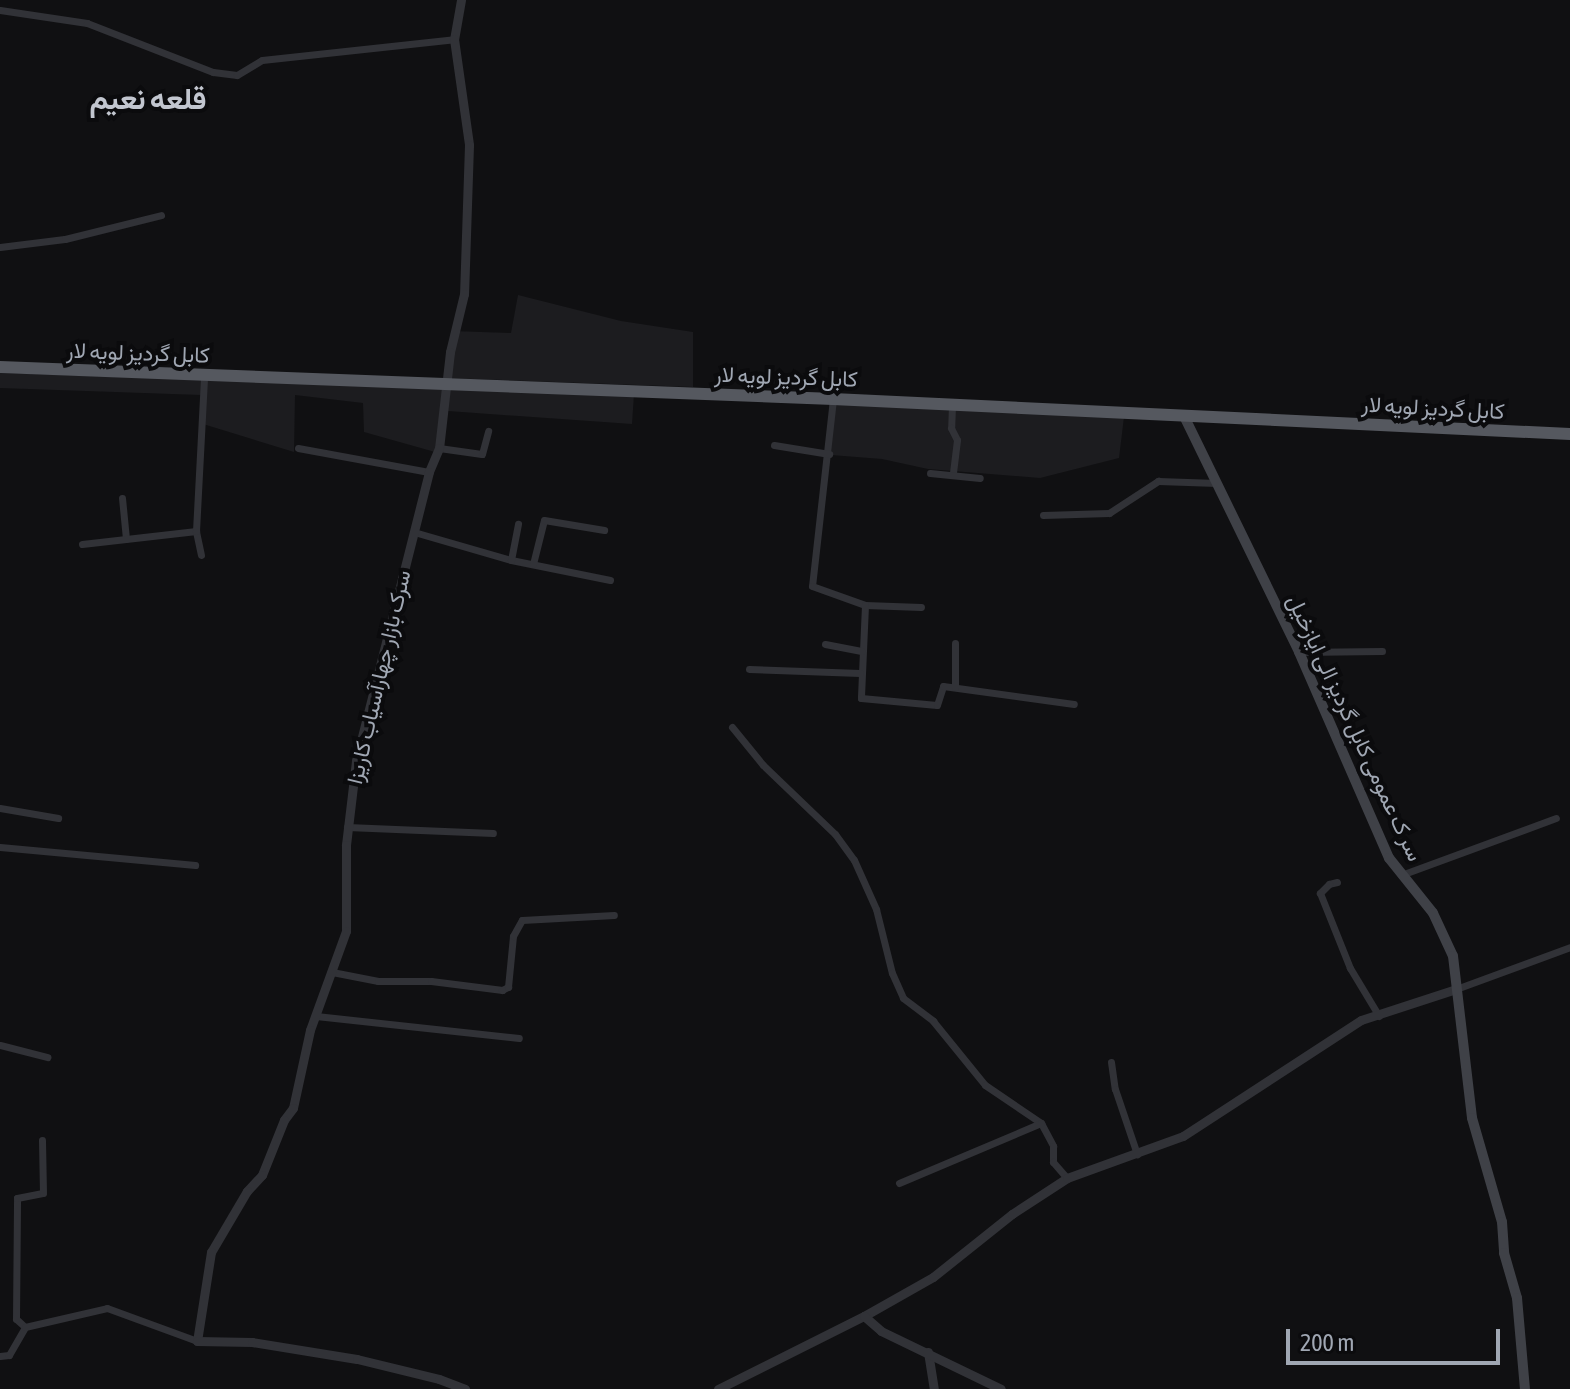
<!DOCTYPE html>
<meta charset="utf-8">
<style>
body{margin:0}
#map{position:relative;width:1570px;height:1389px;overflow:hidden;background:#101012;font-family:"Asap Condensed",Vazirmatn,sans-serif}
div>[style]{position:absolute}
.built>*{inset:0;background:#1c1c1f}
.minor>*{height:7px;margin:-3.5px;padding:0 3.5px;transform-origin:3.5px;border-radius:3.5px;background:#313237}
.tertiary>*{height:9px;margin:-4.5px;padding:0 4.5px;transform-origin:4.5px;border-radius:4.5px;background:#313237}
.secondary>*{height:10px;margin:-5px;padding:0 5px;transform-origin:5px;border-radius:5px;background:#3f4147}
.trunk>*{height:12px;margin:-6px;padding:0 6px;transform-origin:6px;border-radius:6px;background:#55585f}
span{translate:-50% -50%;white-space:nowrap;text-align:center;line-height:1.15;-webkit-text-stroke:8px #0b0b0d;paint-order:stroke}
.street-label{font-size:22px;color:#a0a7b3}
.district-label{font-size:30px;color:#c2c6cf;font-weight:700}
.scale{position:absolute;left:1286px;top:1329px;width:214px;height:36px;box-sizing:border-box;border:4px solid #a0a7b3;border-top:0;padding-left:10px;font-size:24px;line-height:28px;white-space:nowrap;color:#a0a7b3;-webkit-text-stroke:6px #0b0b0d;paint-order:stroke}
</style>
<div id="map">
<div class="built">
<div style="clip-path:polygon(518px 295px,621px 321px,693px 332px,693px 387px,446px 378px,452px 331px,511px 333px)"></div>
<div style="clip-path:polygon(0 373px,634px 394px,632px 424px,448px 411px,435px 452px,364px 432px,363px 403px,295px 395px,294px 452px,203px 424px,201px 395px,0 388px)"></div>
<div style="clip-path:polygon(829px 401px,1124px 417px,1119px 458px,1040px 478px,928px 469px,882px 459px,831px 455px)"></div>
</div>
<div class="minor">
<div style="left:0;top:10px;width:88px;rotate:8.5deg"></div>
<div style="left:87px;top:23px;width:135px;rotate:21.3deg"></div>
<div style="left:213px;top:72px;width:24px;rotate:7deg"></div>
<div style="left:237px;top:75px;width:29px;rotate:-31deg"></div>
<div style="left:262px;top:60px;width:193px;rotate:-6.2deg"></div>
<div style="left:0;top:247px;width:65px;rotate:-7deg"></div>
<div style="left:65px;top:239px;width:99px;rotate:-14deg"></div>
<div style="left:833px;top:399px;width:188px;rotate:96.4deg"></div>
<div style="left:812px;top:586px;width:56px;rotate:19.7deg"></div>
<div style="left:865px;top:605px;width:56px;rotate:2deg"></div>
<div style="left:952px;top:405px;width:23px;rotate:92deg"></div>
<div style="left:951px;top:428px;width:13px;rotate:63deg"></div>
<div style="left:957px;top:440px;width:33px;rotate:97deg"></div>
<div style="left:774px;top:445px;width:56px;rotate:9.3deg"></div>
<div style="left:298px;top:448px;width:133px;rotate:10.4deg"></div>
<div style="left:439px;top:448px;width:43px;rotate:7.9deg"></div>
<div style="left:482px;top:454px;width:24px;rotate:-75deg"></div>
<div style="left:930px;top:473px;width:50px;rotate:5.7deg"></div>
<div style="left:122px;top:498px;width:41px;rotate:84.4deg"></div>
<div style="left:1043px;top:515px;width:66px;rotate:-1.7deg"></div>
<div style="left:1109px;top:513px;width:59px;rotate:-33.1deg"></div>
<div style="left:1158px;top:481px;width:59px;rotate:1.9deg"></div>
<div style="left:414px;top:532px;width:101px;rotate:16.1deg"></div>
<div style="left:511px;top:560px;width:101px;rotate:11.4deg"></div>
<div style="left:82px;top:544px;width:115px;rotate:-6.5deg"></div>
<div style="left:201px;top:555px;width:25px;rotate:-102deg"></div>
<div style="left:196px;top:531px;width:154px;rotate:-87deg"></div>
<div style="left:511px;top:560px;width:37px;rotate:-79deg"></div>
<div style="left:533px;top:564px;width:45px;rotate:-76deg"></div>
<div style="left:544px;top:520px;width:61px;rotate:9.5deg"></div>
<div style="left:865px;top:605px;width:93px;rotate:92.5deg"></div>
<div style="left:861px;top:698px;width:76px;rotate:5.3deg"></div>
<div style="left:937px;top:705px;width:20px;rotate:-72deg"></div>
<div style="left:943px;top:686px;width:132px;rotate:7.8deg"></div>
<div style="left:825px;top:644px;width:37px;rotate:11deg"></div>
<div style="left:1299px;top:652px;width:83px;rotate:-0.7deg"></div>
<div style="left:749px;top:669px;width:111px;rotate:2.1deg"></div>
<div style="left:955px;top:687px;width:44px;rotate:-90deg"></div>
<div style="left:732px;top:727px;width:49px;rotate:50.8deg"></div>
<div style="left:763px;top:765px;width:100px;rotate:43.8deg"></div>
<div style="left:835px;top:834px;width:32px;rotate:54deg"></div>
<div style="left:854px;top:860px;width:54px;rotate:65.8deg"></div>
<div style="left:876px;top:909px;width:66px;rotate:76deg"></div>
<div style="left:892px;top:973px;width:27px;rotate:66deg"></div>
<div style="left:903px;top:998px;width:38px;rotate:37deg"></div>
<div style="left:933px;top:1021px;width:82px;rotate:50.9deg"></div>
<div style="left:985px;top:1085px;width:68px;rotate:34.2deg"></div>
<div style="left:1041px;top:1123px;width:26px;rotate:62deg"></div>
<div style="left:1053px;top:1146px;width:16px;rotate:90deg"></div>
<div style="left:1053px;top:1162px;width:21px;rotate:49deg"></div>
<div style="left:0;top:808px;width:59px;rotate:9.8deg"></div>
<div style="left:347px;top:827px;width:146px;rotate:2.4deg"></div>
<div style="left:0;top:847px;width:196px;rotate:5.3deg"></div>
<div style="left:1401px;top:875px;width:165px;rotate:-20.2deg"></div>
<div style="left:1337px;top:882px;width:8px;rotate:166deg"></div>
<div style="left:1329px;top:884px;width:13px;rotate:135deg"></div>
<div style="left:1320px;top:893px;width:81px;rotate:68.2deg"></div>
<div style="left:1350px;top:968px;width:56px;rotate:58.9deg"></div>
<div style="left:332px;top:972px;width:47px;rotate:11.1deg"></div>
<div style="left:378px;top:981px;width:53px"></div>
<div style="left:431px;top:981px;width:72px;rotate:7.2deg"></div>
<div style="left:502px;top:990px;width:7px;rotate:-27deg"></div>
<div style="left:508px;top:987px;width:51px;rotate:-84.4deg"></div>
<div style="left:513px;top:936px;width:18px;rotate:-61deg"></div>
<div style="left:522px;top:920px;width:92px;rotate:-3.1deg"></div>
<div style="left:1456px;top:989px;width:121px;rotate:-20.2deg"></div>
<div style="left:316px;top:1016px;width:204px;rotate:6.2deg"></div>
<div style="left:0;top:1045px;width:49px;rotate:14.3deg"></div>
<div style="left:1111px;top:1062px;width:27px;rotate:82deg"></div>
<div style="left:1115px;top:1089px;width:69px;rotate:71.3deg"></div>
<div style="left:899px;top:1183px;width:154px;rotate:-22.9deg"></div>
<div style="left:25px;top:1327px;width:12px;rotate:-138deg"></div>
<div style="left:16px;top:1319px;width:121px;rotate:-89.5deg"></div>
<div style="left:17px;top:1198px;width:26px;rotate:-11deg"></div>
<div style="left:43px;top:1193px;width:53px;rotate:-91.1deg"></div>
<div style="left:0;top:1356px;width:9px;rotate:-6deg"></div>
<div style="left:9px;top:1355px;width:32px;rotate:-60deg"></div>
<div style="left:25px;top:1327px;width:84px;rotate:-13deg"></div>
<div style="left:107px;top:1308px;width:96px;rotate:20.1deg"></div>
</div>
<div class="tertiary">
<div style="left:461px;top:0;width:40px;rotate:100deg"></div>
<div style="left:454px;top:39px;width:107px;rotate:81.9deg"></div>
<div style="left:469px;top:145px;width:149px;rotate:91.9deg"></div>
<div style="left:464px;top:294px;width:60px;rotate:103.6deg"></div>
<div style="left:450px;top:352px;width:97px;rotate:96.5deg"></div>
<div style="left:439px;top:448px;width:26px;rotate:113deg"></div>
<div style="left:429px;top:472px;width:298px;rotate:104.2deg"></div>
<div style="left:356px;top:761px;width:85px;rotate:96.8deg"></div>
<div style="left:346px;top:845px;width:86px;rotate:90deg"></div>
<div style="left:346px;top:931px;width:105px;rotate:110deg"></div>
<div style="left:310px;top:1030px;width:80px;rotate:102.3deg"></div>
<div style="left:293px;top:1108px;width:15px;rotate:127deg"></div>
<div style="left:284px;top:1120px;width:59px;rotate:111.8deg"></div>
<div style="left:262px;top:1175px;width:22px;rotate:133deg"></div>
<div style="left:247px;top:1191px;width:71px;rotate:120.5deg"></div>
<div style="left:211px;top:1252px;width:90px;rotate:98.9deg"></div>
<div style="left:197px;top:1341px;width:55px;rotate:1deg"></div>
<div style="left:252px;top:1342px;width:106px;rotate:9.2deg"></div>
<div style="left:357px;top:1359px;width:84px;rotate:13.7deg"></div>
<div style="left:439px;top:1379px;width:28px;rotate:21deg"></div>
<div style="left:864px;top:1316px;width:79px;rotate:-29.5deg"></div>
<div style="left:933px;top:1277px;width:101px;rotate:-38.6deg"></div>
<div style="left:1012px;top:1214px;width:66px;rotate:-33.2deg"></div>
<div style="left:1067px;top:1178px;width:123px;rotate:-19.9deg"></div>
<div style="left:1183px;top:1136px;width:212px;rotate:-33.1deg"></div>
<div style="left:1361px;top:1020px;width:100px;rotate:-18.1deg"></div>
<div style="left:928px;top:1352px;width:37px;rotate:81deg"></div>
<div style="left:718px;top:1389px;width:163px;rotate:-26.6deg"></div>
<div style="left:864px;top:1316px;width:23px;rotate:41deg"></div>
<div style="left:881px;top:1331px;width:133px;rotate:25.8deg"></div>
</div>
<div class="secondary">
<div style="left:1184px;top:416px;width:263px;rotate:64deg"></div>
<div style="left:1299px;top:652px;width:225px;rotate:66.4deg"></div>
<div style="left:1389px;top:858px;width:70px;rotate:51.3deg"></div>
<div style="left:1433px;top:913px;width:47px;rotate:65.1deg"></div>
<div style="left:1453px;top:956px;width:163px;rotate:83.3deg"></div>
<div style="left:1472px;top:1118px;width:108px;rotate:73.9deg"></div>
<div style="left:1502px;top:1222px;width:31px;rotate:86deg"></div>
<div style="left:1504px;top:1253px;width:47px;rotate:73.9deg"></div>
<div style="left:1517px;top:1298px;width:91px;rotate:85deg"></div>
</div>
<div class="trunk">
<div style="left:0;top:367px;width:834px;rotate:2.2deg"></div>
<div style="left:833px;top:399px;width:738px;rotate:2.72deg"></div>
</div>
<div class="street-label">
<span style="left:138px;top:353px;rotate:2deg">کابل گردیز لویه لار</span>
<span style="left:786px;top:377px;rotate:2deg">کابل گردیز لویه لار</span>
<span style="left:1433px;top:408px;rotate:3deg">کابل گردیز لویه لار</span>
<span style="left:379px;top:677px;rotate:-77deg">سرک بازار چهارآسیاب کاریزا</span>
<span style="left:1355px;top:728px;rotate:65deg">سر ک عمومی کابل گردیز الی ایازخیل</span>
</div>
<div class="district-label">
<span style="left:148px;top:98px">قلعه نعيم</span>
</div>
<div class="scale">200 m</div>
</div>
